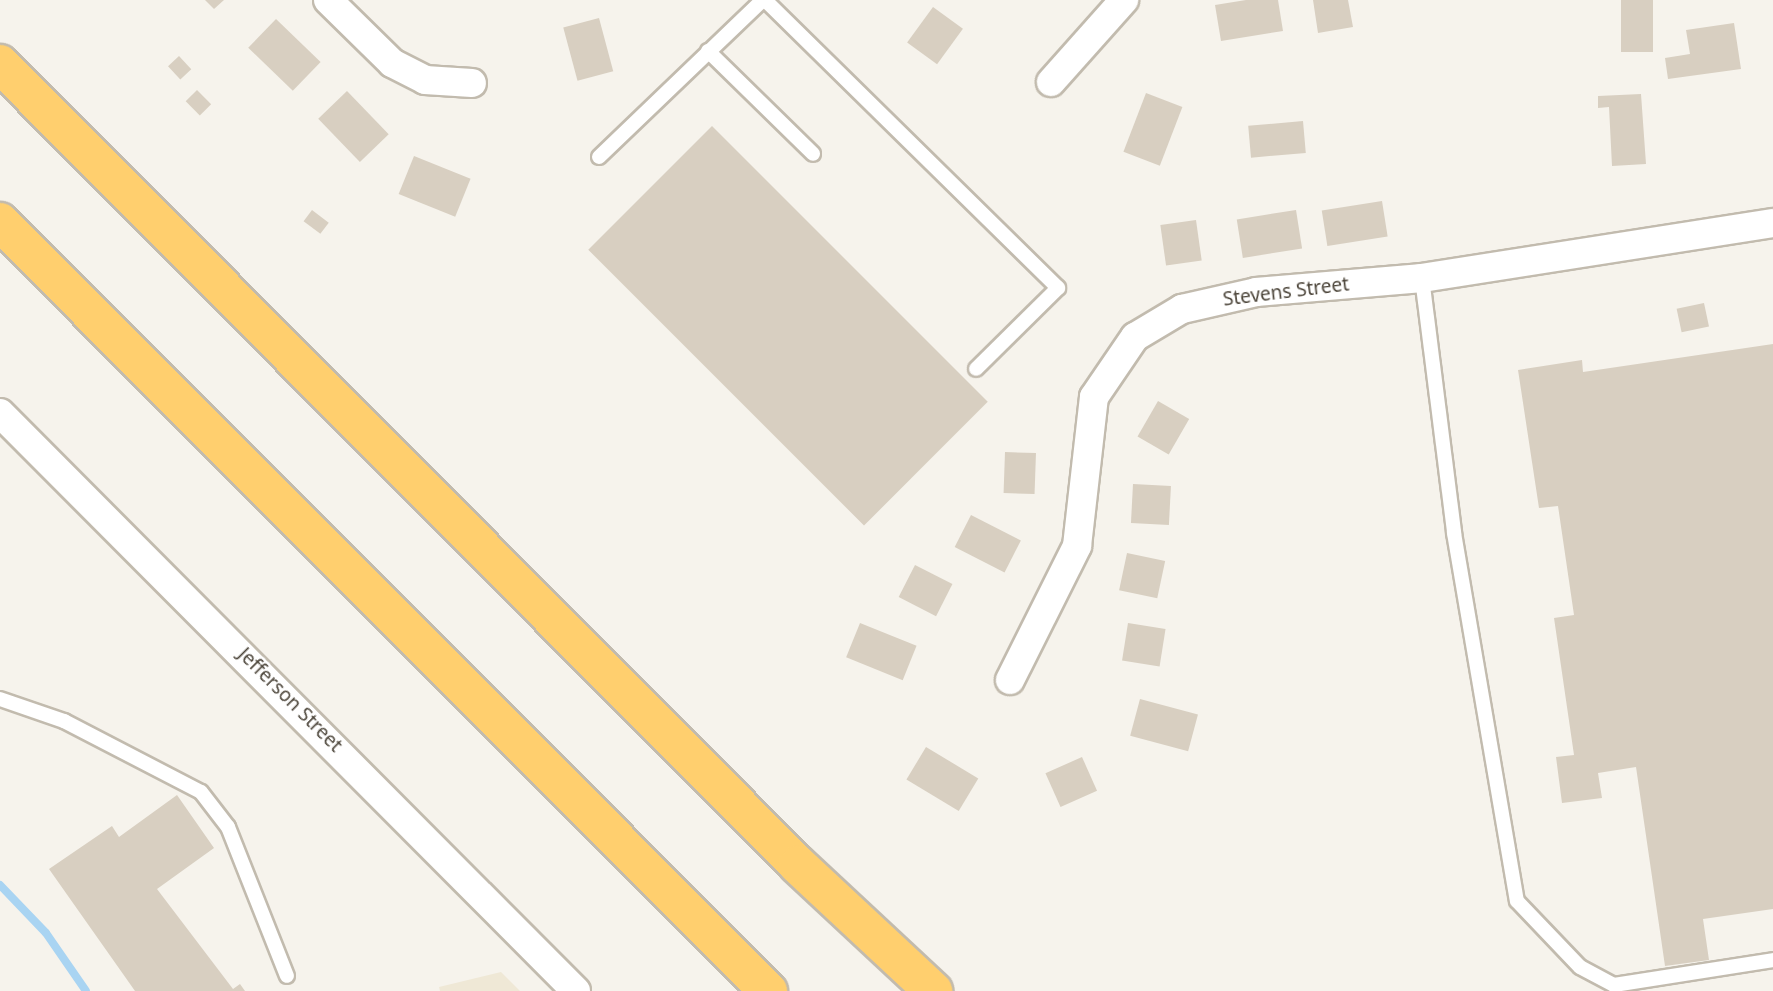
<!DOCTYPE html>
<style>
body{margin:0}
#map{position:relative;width:1773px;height:991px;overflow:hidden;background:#f6f3ec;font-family:"Noto Sans",sans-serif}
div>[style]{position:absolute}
.education>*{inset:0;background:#efe8d6}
.stream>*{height:8px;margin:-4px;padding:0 4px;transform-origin:4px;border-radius:4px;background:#a9d4f2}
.building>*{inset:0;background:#d8cfc1;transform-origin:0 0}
.roads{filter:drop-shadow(2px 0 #c2bbae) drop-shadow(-2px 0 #c2bbae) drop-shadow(0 2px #c2bbae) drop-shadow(0 -2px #c2bbae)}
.service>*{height:14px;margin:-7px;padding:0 7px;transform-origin:7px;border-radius:7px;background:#fff}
.minor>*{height:28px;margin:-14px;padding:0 14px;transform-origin:14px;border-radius:14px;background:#fff}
.motorway>*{height:38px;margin:-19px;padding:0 19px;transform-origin:19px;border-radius:19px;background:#ffcf6e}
span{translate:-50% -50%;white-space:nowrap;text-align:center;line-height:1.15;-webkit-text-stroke:5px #fff;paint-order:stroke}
.street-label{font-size:19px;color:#4b4439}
</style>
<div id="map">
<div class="education">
<div style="clip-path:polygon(501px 972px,520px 991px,440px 991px,439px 987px)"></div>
</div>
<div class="stream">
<div style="left:0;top:885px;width:66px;rotate:46.2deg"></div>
<div style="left:46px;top:933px;width:70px;rotate:55.4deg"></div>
</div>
<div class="building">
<div style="clip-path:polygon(205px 0,224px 0,214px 9px)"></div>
<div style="clip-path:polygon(1246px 0,1278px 0,1283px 31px,1221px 41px,1215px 5px)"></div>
<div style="clip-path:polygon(1313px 0,1348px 0,1353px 27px,1318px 33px)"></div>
<div style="left:1621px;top:0;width:32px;height:52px"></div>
<div style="left:933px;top:7px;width:37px;height:44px;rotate:36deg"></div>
<div style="left:599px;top:18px;width:55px;height:37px;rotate:75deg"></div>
<div style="left:276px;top:19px;width:62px;height:40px;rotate:44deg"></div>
<div style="clip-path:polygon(1734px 23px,1741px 69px,1668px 79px,1665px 58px,1690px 54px,1686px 30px)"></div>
<div style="left:179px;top:56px;width:18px;height:15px;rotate:47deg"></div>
<div style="left:197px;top:90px;width:20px;height:16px;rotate:45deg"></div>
<div style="left:347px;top:91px;width:60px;height:40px;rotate:46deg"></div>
<div style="left:1146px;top:93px;width:39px;height:63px;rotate:21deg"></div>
<div style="clip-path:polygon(1641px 94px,1646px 164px,1612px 166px,1609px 107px,1598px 108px,1598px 96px)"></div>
<div style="left:1303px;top:121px;width:32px;height:55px;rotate:85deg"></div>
<div style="left:712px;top:126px;width:390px;height:175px;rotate:45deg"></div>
<div style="left:414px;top:156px;width:61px;height:41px;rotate:22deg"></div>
<div style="left:1382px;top:201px;width:36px;height:61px;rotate:81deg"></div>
<div style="left:312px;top:210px;width:21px;height:14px;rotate:37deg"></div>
<div style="left:1296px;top:210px;width:39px;height:60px;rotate:81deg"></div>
<div style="left:1196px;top:220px;width:41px;height:36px;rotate:82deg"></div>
<div style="left:1704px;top:303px;width:24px;height:28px;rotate:78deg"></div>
<div style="clip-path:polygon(1773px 344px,1773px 909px,1703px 919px,1709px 960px,1665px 966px,1636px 767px,1598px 773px,1602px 798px,1562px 803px,1556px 757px,1574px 755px,1554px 618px,1574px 615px,1558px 506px,1539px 508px,1518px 370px,1582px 360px,1583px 372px)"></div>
<div style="left:1158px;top:401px;width:36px;height:41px;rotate:30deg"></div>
<div style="left:1005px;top:452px;width:31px;height:41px;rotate:2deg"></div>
<div style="left:1133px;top:484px;width:38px;height:39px;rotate:3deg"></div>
<div style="left:971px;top:515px;width:56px;height:36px;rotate:27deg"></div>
<div style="left:1127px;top:553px;width:39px;height:38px;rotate:12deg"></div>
<div style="left:915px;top:565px;width:42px;height:36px;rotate:27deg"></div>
<div style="left:860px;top:623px;width:61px;height:37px;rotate:22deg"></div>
<div style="left:1128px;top:623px;width:38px;height:38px;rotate:9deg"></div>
<div style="left:1140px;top:699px;width:60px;height:38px;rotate:15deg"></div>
<div style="left:926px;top:747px;width:61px;height:38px;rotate:31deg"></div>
<div style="left:1082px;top:757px;width:37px;height:40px;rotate:66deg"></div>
<div style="clip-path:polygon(177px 795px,214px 848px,157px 889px,233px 989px,240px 984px,245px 991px,135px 991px,49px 869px,112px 826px,119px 837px)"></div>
</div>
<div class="roads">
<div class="service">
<div style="left:765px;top:0;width:411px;rotate:44.5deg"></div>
<div style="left:1058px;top:288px;width:115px;rotate:135.4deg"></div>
<div style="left:708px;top:51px;width:147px;rotate:44.4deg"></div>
<div style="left:599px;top:157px;width:227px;rotate:-43.8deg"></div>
<div style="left:1422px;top:278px;width:257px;rotate:82.8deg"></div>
<div style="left:1454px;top:533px;width:373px;rotate:80.3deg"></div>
<div style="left:1517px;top:901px;width:91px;rotate:46.3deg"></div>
<div style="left:1580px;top:967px;width:38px;rotate:28deg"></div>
<div style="left:1614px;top:985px;width:161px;rotate:-8.9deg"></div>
<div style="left:0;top:699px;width:68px;rotate:19deg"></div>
<div style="left:64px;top:721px;width:154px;rotate:27.4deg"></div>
<div style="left:201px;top:792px;width:44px;rotate:52.4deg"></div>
<div style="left:228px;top:827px;width:160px;rotate:68.4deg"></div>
</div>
<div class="minor">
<div style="left:328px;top:0;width:90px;rotate:44.5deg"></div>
<div style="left:392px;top:63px;width:37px;rotate:27deg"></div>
<div style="left:425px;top:80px;width:47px;rotate:3.7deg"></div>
<div style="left:1051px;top:82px;width:110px;rotate:-48.3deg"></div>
<div style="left:0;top:413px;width:816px;rotate:45.1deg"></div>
<div style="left:1010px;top:680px;width:150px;rotate:-63.4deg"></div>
<div style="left:1077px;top:546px;width:150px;rotate:-83.5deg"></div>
<div style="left:1094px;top:397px;width:73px;rotate:-55.7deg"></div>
<div style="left:1135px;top:337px;width:55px;rotate:-30.8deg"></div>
<div style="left:1182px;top:309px;width:76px;rotate:-12.9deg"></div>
<div style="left:1256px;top:292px;width:167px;rotate:-4.8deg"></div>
<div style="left:1422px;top:278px;width:355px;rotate:-8.9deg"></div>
</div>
<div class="motorway">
<div style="left:0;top:64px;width:1131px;rotate:45.11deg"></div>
<div style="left:798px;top:865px;width:185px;rotate:43deg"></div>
<div style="left:0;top:222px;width:1087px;rotate:45.04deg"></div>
</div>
</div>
<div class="street-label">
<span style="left:1286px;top:292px;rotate:-7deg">Stevens Street</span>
<span style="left:290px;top:700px;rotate:45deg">Jefferson Street</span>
</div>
</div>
